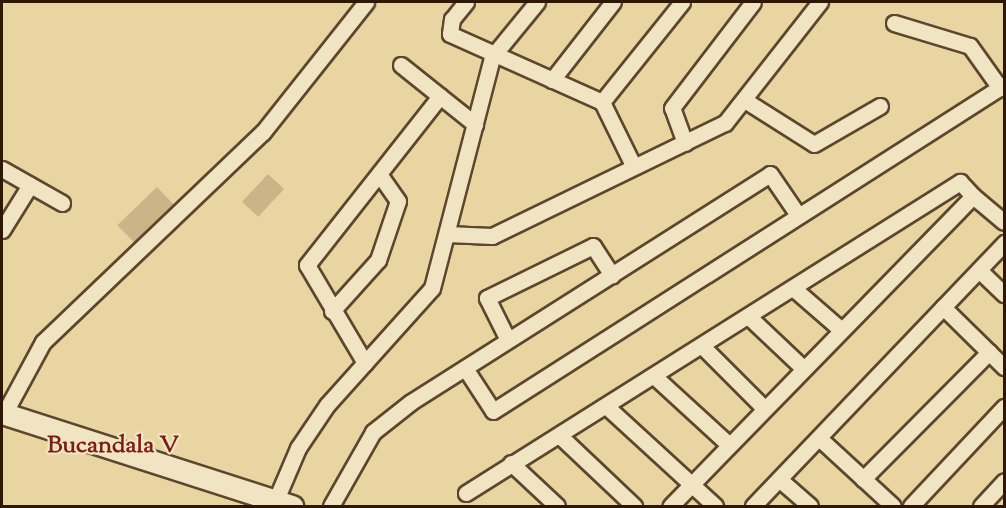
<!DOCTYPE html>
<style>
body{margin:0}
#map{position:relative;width:1006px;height:508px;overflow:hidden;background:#e9d5a2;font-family:"Sorts Mill Goudy",serif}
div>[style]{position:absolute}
.green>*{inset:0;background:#c9b587;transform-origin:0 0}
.roads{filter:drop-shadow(2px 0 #5d462d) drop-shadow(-2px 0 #5d462d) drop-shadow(0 2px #5d462d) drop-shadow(0 -2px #5d462d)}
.street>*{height:15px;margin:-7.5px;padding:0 7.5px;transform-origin:7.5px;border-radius:7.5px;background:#f1e4c3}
.secondary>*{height:21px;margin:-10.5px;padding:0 10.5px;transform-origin:10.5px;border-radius:10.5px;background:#f1e4c3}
span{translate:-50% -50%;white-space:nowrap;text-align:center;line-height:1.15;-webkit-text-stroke:4.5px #f1e4c3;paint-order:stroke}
.quarter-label{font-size:24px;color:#7a1f14;font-weight:700}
.frame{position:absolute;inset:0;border:3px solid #2e1706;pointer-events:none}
</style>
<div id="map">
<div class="green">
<div style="left:268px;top:174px;width:22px;height:38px;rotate:43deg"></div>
<div style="left:157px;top:187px;width:28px;height:55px;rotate:46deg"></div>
</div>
<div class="roads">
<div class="street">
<div style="left:466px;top:2px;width:22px;rotate:129deg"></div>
<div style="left:452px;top:19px;width:15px;rotate:98deg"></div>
<div style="left:450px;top:34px;width:167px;rotate:24.1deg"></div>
<div style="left:602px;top:102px;width:128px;rotate:-51.3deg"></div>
<div style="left:894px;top:23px;width:79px;rotate:16.8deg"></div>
<div style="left:970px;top:46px;width:52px;rotate:54.5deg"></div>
<div style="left:401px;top:65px;width:95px;rotate:38.6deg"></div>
<div style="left:552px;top:80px;width:99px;rotate:-52deg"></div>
<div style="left:746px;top:101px;width:80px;rotate:32.3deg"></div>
<div style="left:814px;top:144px;width:76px;rotate:-29.9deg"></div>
<div style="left:602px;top:102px;width:72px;rotate:63.8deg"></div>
<div style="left:685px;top:143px;width:37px;rotate:-110deg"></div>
<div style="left:672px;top:108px;width:133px;rotate:-52.6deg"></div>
<div style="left:2px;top:169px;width:69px;rotate:29.5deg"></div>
<div style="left:973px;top:196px;width:40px;rotate:40deg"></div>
<div style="left:2px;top:230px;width:53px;rotate:-58.1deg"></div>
<div style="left:447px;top:234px;width:45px;rotate:2.5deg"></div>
<div style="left:492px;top:236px;width:259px;rotate:-25.9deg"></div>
<div style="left:725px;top:123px;width:154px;rotate:-51.9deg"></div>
<div style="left:979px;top:270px;width:35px;rotate:44deg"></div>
<div style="left:793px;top:288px;width:61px;rotate:41deg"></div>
<div style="left:943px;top:307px;width:86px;rotate:44.5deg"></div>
<div style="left:332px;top:311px;width:69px;rotate:-48deg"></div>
<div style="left:378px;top:260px;width:62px;rotate:-71.3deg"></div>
<div style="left:398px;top:201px;width:33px;rotate:-125deg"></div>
<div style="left:748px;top:316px;width:76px;rotate:43.4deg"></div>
<div style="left:508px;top:340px;width:47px;rotate:-116.6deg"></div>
<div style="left:487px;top:298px;width:118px;rotate:-26.1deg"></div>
<div style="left:593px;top:246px;width:35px;rotate:57deg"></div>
<div style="left:703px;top:347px;width:85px;rotate:45deg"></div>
<div style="left:365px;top:363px;width:114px;rotate:-120.6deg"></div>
<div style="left:307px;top:265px;width:215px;rotate:-51.8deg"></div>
<div style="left:465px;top:368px;width:51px;rotate:56.9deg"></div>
<div style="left:493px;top:411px;width:606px;rotate:-32.54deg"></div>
<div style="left:655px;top:377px;width:99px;rotate:42.5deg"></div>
<div style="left:606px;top:406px;width:148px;rotate:42.5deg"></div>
<div style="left:4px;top:414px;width:82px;rotate:-61.6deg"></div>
<div style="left:43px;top:342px;width:304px;rotate:-43.7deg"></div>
<div style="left:263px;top:132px;width:166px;rotate:-51.6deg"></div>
<div style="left:560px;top:436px;width:102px;rotate:43.4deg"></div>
<div style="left:819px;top:438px;width:100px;rotate:42.6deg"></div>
<div style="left:511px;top:463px;width:63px;rotate:43.1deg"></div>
<div style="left:779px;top:479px;width:41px;rotate:41.1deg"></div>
<div style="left:863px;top:479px;width:179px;rotate:-45.2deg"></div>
<div style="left:466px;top:493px;width:584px;rotate:-32.19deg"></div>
<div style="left:960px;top:182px;width:19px;rotate:47deg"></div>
<div style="left:973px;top:196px;width:433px;rotate:134.3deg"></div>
<div style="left:275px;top:502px;width:59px;rotate:-66.9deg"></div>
<div style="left:298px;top:448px;width:52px;rotate:-56deg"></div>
<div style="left:327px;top:405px;width:157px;rotate:-48.1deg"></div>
<div style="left:432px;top:288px;width:239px;rotate:-75.4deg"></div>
<div style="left:492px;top:57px;width:71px;rotate:-50.7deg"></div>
<div style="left:331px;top:506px;width:85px;rotate:-60.4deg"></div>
<div style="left:373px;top:432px;width:48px;rotate:-38.3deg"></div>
<div style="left:411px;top:402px;width:425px;rotate:-32.4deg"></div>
<div style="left:770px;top:174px;width:50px;rotate:55.7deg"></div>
<div style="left:753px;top:506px;width:364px;rotate:-46.3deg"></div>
<div style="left:911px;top:506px;width:136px;rotate:-46.8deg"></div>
<div style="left:981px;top:506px;width:34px;rotate:-47deg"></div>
</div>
<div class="secondary">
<div style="left:2px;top:413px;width:305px;rotate:17.8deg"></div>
</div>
</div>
<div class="quarter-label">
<span style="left:113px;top:447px">Bucandala V</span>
</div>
<div class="frame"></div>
</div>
